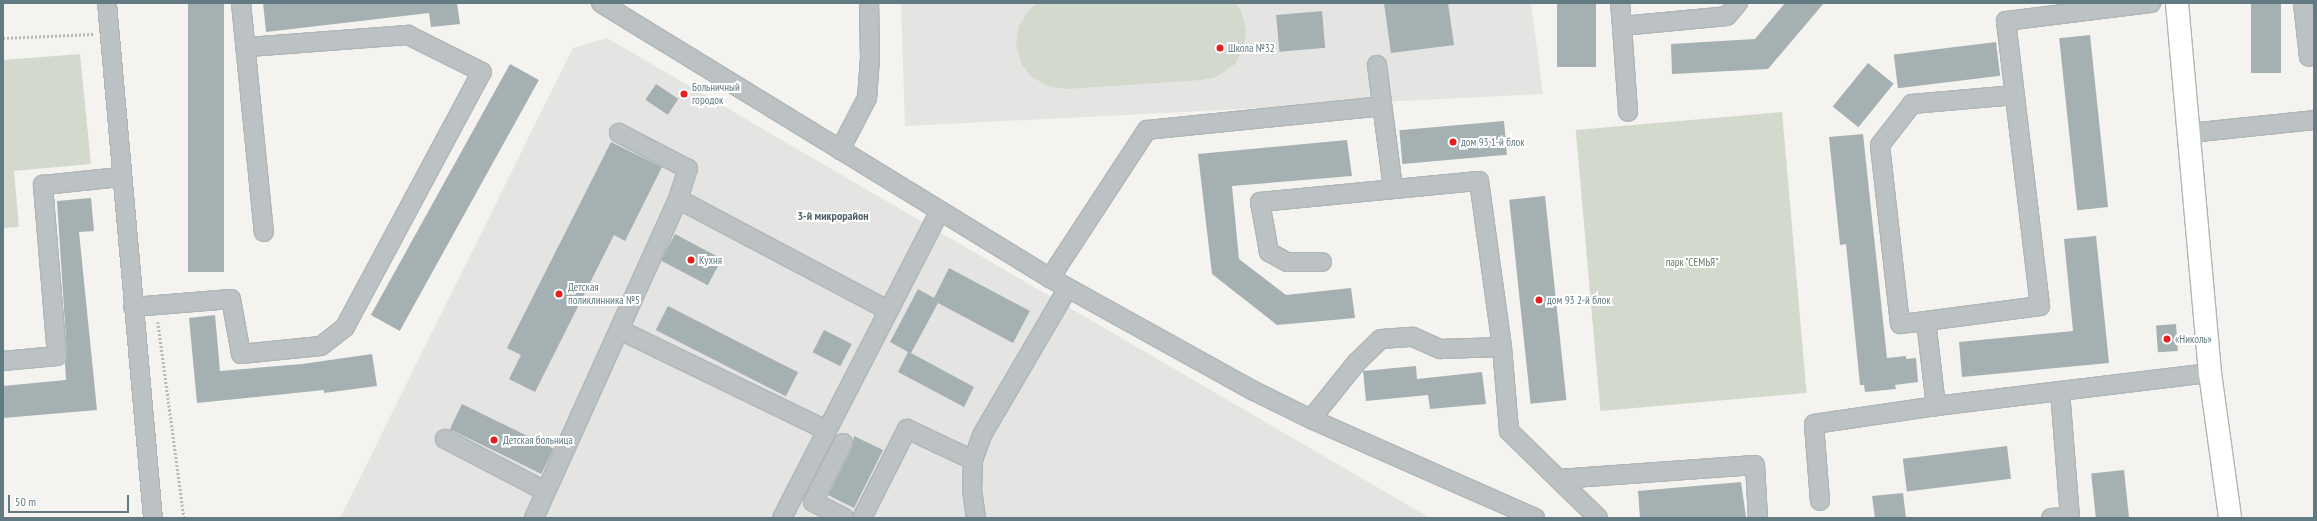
<!DOCTYPE html>
<meta charset="utf-8">
<style>
body{margin:0}
#map{position:relative;width:2317px;height:521px;overflow:hidden;background:#f4f3ef;font-family:"PT Sans Narrow",sans-serif}
div>[style]{position:absolute}
.built>*{inset:0;background:#e4e4e3}
.green>*{inset:0;background:#d4d9ce;transform-origin:0 0}
.building>*{inset:0;background:#a5b0b2;transform-origin:0 0}
.path>*{height:2.5px;margin-top:-1.25px;transform-origin:0;background:repeating-linear-gradient(90deg,#b6babb 0 2px,transparent 0 4px)}
.roads{filter:drop-shadow(1px 0 #afb6b8) drop-shadow(-1px 0 #afb6b8) drop-shadow(0 1px #afb6b8) drop-shadow(0 -1px #afb6b8)}
.minor>*{height:18px;margin:-9px;padding:0 9px;transform-origin:9px;border-radius:9px;background:#bcc2c4}
.major>*{height:22px;margin:-11px;padding:0 11px;transform-origin:11px;border-radius:11px;background:#fff}
.dots>*{width:11px;height:11px;translate:-50% -50%;box-sizing:border-box;border:2px solid #fff;border-radius:50%}
span{translate:-50% -50%;white-space:nowrap;text-align:center;line-height:1.15;-webkit-text-stroke:4px #fff;paint-order:stroke}
.poi-label{font-size:11px;color:#627a81}
.left{translate:0 -50%;text-align:left}
.park-label{font-size:11px;color:#6b7861}
.neighbourhood-label{font-size:12px;color:#506166;font-weight:700}
.frame{position:absolute;inset:0;border:4px solid #627a81;pointer-events:none}
.scale{position:absolute;left:8px;top:495px;width:121px;height:18px;box-sizing:border-box;border:2px solid #627a81;border-top:0;padding-left:5px;font-size:12px;line-height:14px;white-space:nowrap;color:#627a81;-webkit-text-stroke:3px #fff;paint-order:stroke}
</style>
<div id="map">
<div class="built">
<div style="clip-path:polygon(901px 3px,1531px 3px,1543px 94px,905px 126px)"></div>
<div style="clip-path:polygon(607px 38px,1430px 518px,340px 518px,573px 48px)"></div>
</div>
<div class="green">
<div style="clip-path:polygon(1037px 3px,1235px 3px,1241px 11px,1246px 30px,1244px 48px,1235px 64px,1216px 77px,1202px 80px,1067px 89px,1048px 86px,1032px 77px,1022px 65px,1016px 45px,1019px 26px,1028px 11px)"></div>
<div style="clip-path:polygon(80px 54px,91px 164px,14px 171px,19px 227px,3px 228px,3px 60px)"></div>
<div style="left:1782px;top:112px;width:282px;height:207px;rotate:85deg"></div>
</div>
<div class="building">
<div style="left:188px;top:3px;width:36px;height:269px"></div>
<div style="clip-path:polygon(263px 3px,457px 3px,460px 24px,431px 27px,429px 13px,266px 32px)"></div>
<div style="clip-path:polygon(1384px 3px,1448px 3px,1454px 45px,1391px 53px)"></div>
<div style="left:1557px;top:3px;width:39px;height:64px"></div>
<div style="clip-path:polygon(1785px 3px,1824px 3px,1768px 69px,1672px 74px,1671px 44px,1755px 39px)"></div>
<div style="left:2251px;top:3px;width:30px;height:70px"></div>
<div style="left:1322px;top:11px;width:37px;height:46px;rotate:85deg"></div>
<div style="left:2090px;top:35px;width:173px;height:31px;rotate:84deg"></div>
<div style="left:1996px;top:42px;width:34px;height:103px;rotate:83deg"></div>
<div style="left:1868px;top:63px;width:33px;height:56px;rotate:39deg"></div>
<div style="left:510px;top:64px;width:33px;height:287px;rotate:29deg"></div>
<div style="left:656px;top:84px;width:27px;height:19px;rotate:34deg"></div>
<div style="left:1504px;top:121px;width:34px;height:105px;rotate:85deg"></div>
<div style="clip-path:polygon(1863px 134px,1887px 358px,1906px 356px,1906px 359px,1916px 358px,1918px 382px,1895px 385px,1896px 389px,1865px 392px,1864px 385px,1860px 385px,1846px 244px,1840px 245px,1829px 137px)"></div>
<div style="clip-path:polygon(1347px 140px,1352px 176px,1232px 186px,1239px 259px,1286px 295px,1351px 288px,1355px 318px,1277px 325px,1212px 274px,1198px 154px)"></div>
<div style="clip-path:polygon(611px 142px,662px 167px,625px 241px,614px 235px,535px 392px,509px 379px,521px 355px,507px 348px)"></div>
<div style="left:1545px;top:196px;width:205px;height:36px;rotate:84deg"></div>
<div style="clip-path:polygon(91px 198px,94px 231px,79px 232px,97px 410px,3px 418px,3px 386px,66px 380px,65px 363px,67px 355px,57px 201px)"></div>
<div style="left:675px;top:234px;width:53px;height:30px;rotate:28deg"></div>
<div style="clip-path:polygon(2096px 236px,2109px 363px,1962px 377px,1959px 342px,2073px 331px,2064px 239px)"></div>
<div style="clip-path:polygon(949px 268px,1030px 311px,1013px 343px,938px 303px,911px 353px,974px 387px,964px 407px,898px 372px,908px 352px,890px 342px,918px 289px,934px 298px)"></div>
<div style="left:668px;top:306px;width:146px;height:27px;rotate:27deg"></div>
<div style="clip-path:polygon(215px 315px,220px 371px,302px 364px,372px 354px,377px 386px,324px 393px,324px 390px,197px 403px,189px 318px)"></div>
<div style="left:2176px;top:324px;width:27px;height:20px;rotate:86deg"></div>
<div style="left:824px;top:330px;width:31px;height:25px;rotate:27deg"></div>
<div style="clip-path:polygon(1416px 366px,1417px 379px,1482px 372px,1486px 404px,1430px 409px,1428px 395px,1366px 401px,1363px 371px)"></div>
<div style="left:462px;top:404px;width:102px;height:28px;rotate:26deg"></div>
<div style="clip-path:polygon(854px 436px,883px 450px,854px 508px,828px 495px,852px 448px)"></div>
<div style="left:2007px;top:446px;width:33px;height:105px;rotate:83deg"></div>
<div style="left:2124px;top:470px;width:48px;height:33px;rotate:84deg"></div>
<div style="clip-path:polygon(1741px 482px,1746px 517px,1640px 518px,1638px 491px)"></div>
<div style="clip-path:polygon(1903px 493px,1906px 518px,1875px 518px,1872px 496px)"></div>
</div>
<div class="path">
<div style="left:3px;top:38px;width:91px;rotate:-2.5deg"></div>
<div style="left:158px;top:322px;width:198px;rotate:82.4deg"></div>
</div>
<div class="roads">
<div class="minor">
<div style="left:107px;top:3px;width:517px;rotate:84.9deg"></div>
<div style="left:241px;top:3px;width:230px;rotate:84.3deg"></div>
<div style="left:601px;top:3px;width:527px;rotate:31.49deg"></div>
<div style="left:1050px;top:278px;width:233px;rotate:29deg"></div>
<div style="left:1254px;top:391px;width:64px;rotate:26.2deg"></div>
<div style="left:1311px;top:419px;width:245px;rotate:23.8deg"></div>
<div style="left:1620px;top:3px;width:23px;rotate:85deg"></div>
<div style="left:1622px;top:26px;width:105px;rotate:-5.4deg"></div>
<div style="left:1727px;top:16px;width:17px;rotate:-50deg"></div>
<div style="left:2151px;top:3px;width:146px;rotate:172.9deg"></div>
<div style="left:2006px;top:21px;width:287px;rotate:83.2deg"></div>
<div style="left:2040px;top:306px;width:115px;rotate:172.5deg"></div>
<div style="left:1926px;top:321px;width:86px;rotate:83.3deg"></div>
<div style="left:1936px;top:406px;width:276px;rotate:-6.9deg"></div>
<div style="left:2303px;top:3px;width:54px;rotate:83.7deg"></div>
<div style="left:1622px;top:26px;width:86px;rotate:86deg"></div>
<div style="left:1377px;top:65px;width:125px;rotate:82.6deg"></div>
<div style="left:2189px;top:133px;width:126px;rotate:-5.9deg"></div>
<div style="left:840px;top:150px;width:59px;rotate:-62.6deg"></div>
<div style="left:867px;top:98px;width:40px;rotate:-85.7deg"></div>
<div style="left:870px;top:58px;width:55px;rotate:-91deg"></div>
<div style="left:678px;top:199px;width:238px;rotate:27.9deg"></div>
<div style="left:1322px;top:262px;width:35px;rotate:180deg"></div>
<div style="left:1287px;top:262px;width:21px;rotate:-151deg"></div>
<div style="left:1269px;top:252px;width:51px;rotate:-100.2deg"></div>
<div style="left:1260px;top:202px;width:220px;rotate:-5.5deg"></div>
<div style="left:1479px;top:181px;width:168px;rotate:82.1deg"></div>
<div style="left:1502px;top:347px;width:84px;rotate:85.2deg"></div>
<div style="left:1509px;top:431px;width:124px;rotate:44.3deg"></div>
<div style="left:1050px;top:278px;width:177px;rotate:-56.8deg"></div>
<div style="left:1147px;top:130px;width:236px;rotate:-5.8deg"></div>
<div style="left:133px;top:307px;width:98px;rotate:-4.7deg"></div>
<div style="left:231px;top:299px;width:56px;rotate:79.7deg"></div>
<div style="left:241px;top:354px;width:80px;rotate:-5.7deg"></div>
<div style="left:321px;top:346px;width:31px;rotate:-38deg"></div>
<div style="left:345px;top:327px;width:289px;rotate:-61.8deg"></div>
<div style="left:482px;top:72px;width:83px;rotate:-153.4deg"></div>
<div style="left:408px;top:35px;width:161px;rotate:175.7deg"></div>
<div style="left:1926px;top:321px;width:26px;rotate:173deg"></div>
<div style="left:1900px;top:324px;width:180px;rotate:-96.4deg"></div>
<div style="left:1880px;top:145px;width:52px;rotate:-52deg"></div>
<div style="left:1912px;top:104px;width:103px;rotate:-5deg"></div>
<div style="left:620px;top:330px;width:229px;rotate:25.9deg"></div>
<div style="left:3px;top:361px;width:54px;rotate:-5.3deg"></div>
<div style="left:57px;top:356px;width:172px;rotate:-94.7deg"></div>
<div style="left:43px;top:185px;width:78px;rotate:-5.9deg"></div>
<div style="left:2060px;top:391px;width:127px;rotate:85.5deg"></div>
<div style="left:1311px;top:419px;width:73px;rotate:-51.1deg"></div>
<div style="left:1357px;top:362px;width:33px;rotate:-44deg"></div>
<div style="left:1381px;top:339px;width:32px;rotate:-4deg"></div>
<div style="left:1413px;top:337px;width:30px;rotate:24deg"></div>
<div style="left:1440px;top:349px;width:62px;rotate:-1.8deg"></div>
<div style="left:445px;top:439px;width:113px;rotate:27.5deg"></div>
<div style="left:843px;top:443px;width:66px;rotate:117deg"></div>
<div style="left:813px;top:502px;width:35px;rotate:27deg"></div>
<div style="left:1559px;top:479px;width:196px;rotate:-4.1deg"></div>
<div style="left:1755px;top:465px;width:53px;rotate:86.8deg"></div>
<div style="left:1820px;top:501px;width:77px;rotate:-94.5deg"></div>
<div style="left:1814px;top:424px;width:123px;rotate:-8.4deg"></div>
<div style="left:534px;top:518px;width:350px;rotate:-65.7deg"></div>
<div style="left:678px;top:199px;width:32px;rotate:-72deg"></div>
<div style="left:688px;top:169px;width:78px;rotate:-152.4deg"></div>
<div style="left:782px;top:518px;width:344px;rotate:-62.8deg"></div>
<div style="left:862px;top:518px;width:100px;rotate:-63.2deg"></div>
<div style="left:907px;top:429px;width:73px;rotate:25.2deg"></div>
<div style="left:976px;top:518px;width:27px;rotate:-98deg"></div>
<div style="left:972px;top:491px;width:31px;rotate:-88deg"></div>
<div style="left:973px;top:460px;width:27px;rotate:-70deg"></div>
<div style="left:982px;top:435px;width:170px;rotate:-59.7deg"></div>
<div style="left:2051px;top:518px;width:19px;rotate:-3deg"></div>
</div>
<div class="major">
<div style="left:2177px;top:3px;width:371px;rotate:84.9deg"></div>
<div style="left:2210px;top:373px;width:146px;rotate:82.1deg"></div>
</div>
</div>
<div class="dots">
<div style="left:1220px;top:48px;background:#e61f1d"></div>
<div style="left:684px;top:94px;background:#e61f1d"></div>
<div style="left:1453px;top:142px;background:#e61f1d"></div>
<div style="left:691px;top:260px;background:#e61f1d"></div>
<div style="left:559px;top:294px;background:#e61f1d"></div>
<div style="left:1539px;top:300px;background:#e61f1d"></div>
<div style="left:2167px;top:339px;background:#e61f1d"></div>
<div style="left:494px;top:440px;background:#e61f1d"></div>
</div>
<div class="poi-label">
<span class="left" style="left:1228px;top:48px">Школа №32</span>
<span class="left" style="left:692px;top:94px">Больничный<br>городок</span>
<span class="left" style="left:1461px;top:142px">дом 93 1-й блок</span>
<span class="left" style="left:699px;top:260px">Кухня</span>
<span class="left" style="left:568px;top:294px">Детская<br>поликлинника №5</span>
<span class="left" style="left:1547px;top:300px">дом 93 2-й блок</span>
<span class="left" style="left:2175px;top:339px">«Николь»</span>
<span class="left" style="left:503px;top:440px">Детская больница</span>
</div>
<div class="park-label">
<span style="left:1692px;top:262px">парк "СЕМЬЯ"</span>
</div>
<div class="neighbourhood-label">
<span style="left:833px;top:216px">3-й микрорайон</span>
</div>
<div class="frame"></div>
<div class="scale">50 m</div>
</div>
